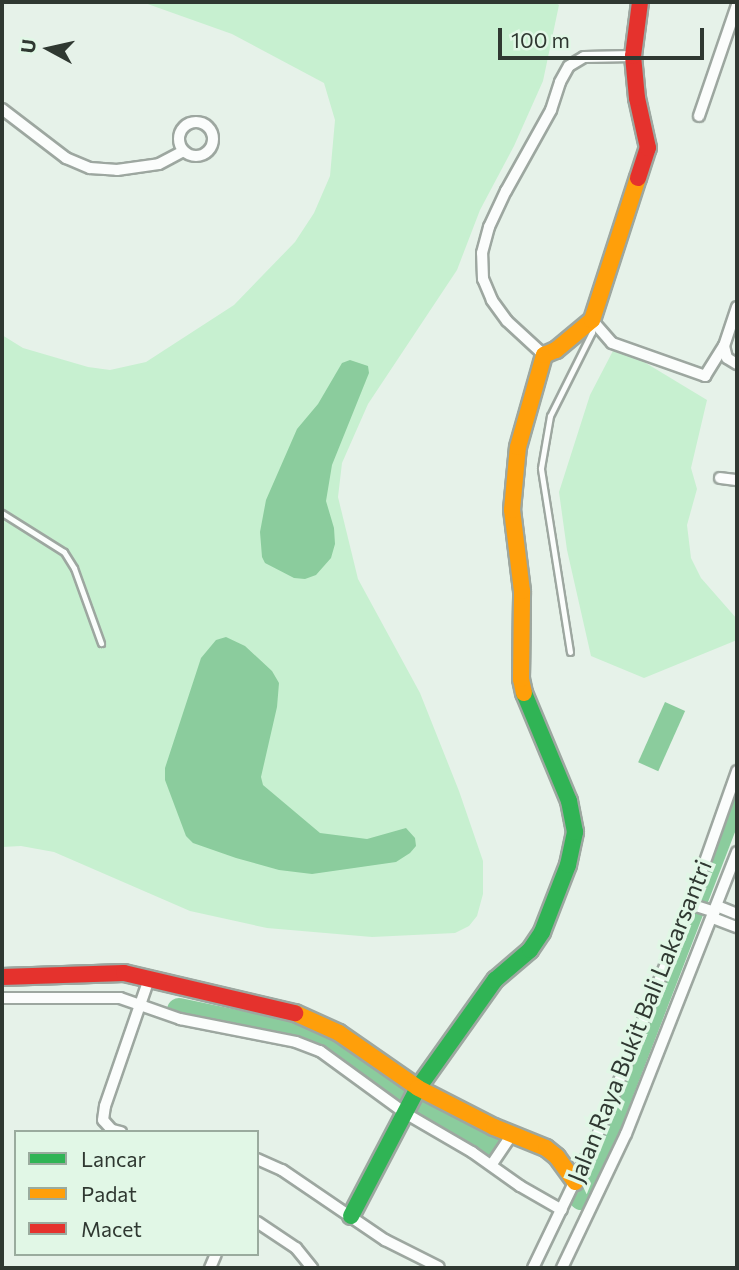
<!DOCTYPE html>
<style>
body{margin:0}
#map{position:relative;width:739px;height:1270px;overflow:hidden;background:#e6f2e9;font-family:Commissioner,sans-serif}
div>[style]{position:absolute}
.green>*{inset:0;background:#c7f0d0}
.water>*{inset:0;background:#8bcc9d;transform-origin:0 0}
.river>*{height:24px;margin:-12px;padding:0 12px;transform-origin:12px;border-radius:12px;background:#8bcc9d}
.roads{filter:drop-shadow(2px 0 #9da7a0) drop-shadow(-2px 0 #9da7a0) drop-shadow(0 2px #9da7a0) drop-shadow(0 -2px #9da7a0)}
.lane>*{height:5px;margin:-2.5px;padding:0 2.5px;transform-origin:2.5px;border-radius:2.5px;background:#fbfdfc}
.street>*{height:10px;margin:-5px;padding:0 5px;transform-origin:5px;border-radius:5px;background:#fbfdfc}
.street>.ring{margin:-5px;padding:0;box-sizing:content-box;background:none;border:10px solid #fbfdfc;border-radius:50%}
.fast>*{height:16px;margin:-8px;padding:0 8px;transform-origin:8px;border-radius:8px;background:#30b455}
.slow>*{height:16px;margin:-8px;padding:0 8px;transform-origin:8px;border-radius:8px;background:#ff9f0a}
.jam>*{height:16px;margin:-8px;padding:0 8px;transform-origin:8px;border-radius:8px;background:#e5322d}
span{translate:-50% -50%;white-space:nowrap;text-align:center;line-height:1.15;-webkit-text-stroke:7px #e1f7e6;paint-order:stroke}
.street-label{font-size:24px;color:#2f3831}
.frame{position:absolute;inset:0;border:4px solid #2f3831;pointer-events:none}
.legend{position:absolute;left:14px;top:1130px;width:245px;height:126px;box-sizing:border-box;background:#e1f7e6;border:2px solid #9aab9e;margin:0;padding:9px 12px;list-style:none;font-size:21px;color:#2f3831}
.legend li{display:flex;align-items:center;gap:14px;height:35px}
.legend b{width:35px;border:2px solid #9aab9e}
.north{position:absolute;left:14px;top:14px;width:70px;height:70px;-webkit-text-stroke:5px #e1f7e6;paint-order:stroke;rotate:278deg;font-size:19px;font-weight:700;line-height:28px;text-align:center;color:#2f3831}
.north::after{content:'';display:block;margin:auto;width:24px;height:32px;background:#2f3831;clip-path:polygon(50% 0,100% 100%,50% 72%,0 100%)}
.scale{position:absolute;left:498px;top:28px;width:206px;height:32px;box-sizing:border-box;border:4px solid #2f3831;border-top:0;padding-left:9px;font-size:21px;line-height:24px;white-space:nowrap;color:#2f3831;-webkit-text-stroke:5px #e1f7e6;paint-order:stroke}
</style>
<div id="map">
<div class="green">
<div style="clip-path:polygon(142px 2px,554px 2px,559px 5px,543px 81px,514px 146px,480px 210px,457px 270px,368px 404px,342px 463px,338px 497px,358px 579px,420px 693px,459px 791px,483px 861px,483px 894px,477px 916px,469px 926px,455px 933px,372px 937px,267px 928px,190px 911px,54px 852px,21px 846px,2px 847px,2px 335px,23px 348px,88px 367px,110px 370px,146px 362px,234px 305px,295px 242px,314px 213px,330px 176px,335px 120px,324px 83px,232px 34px)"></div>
<div style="clip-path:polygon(616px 345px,707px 400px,691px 468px,697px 489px,687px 525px,691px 558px,701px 578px,737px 619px,737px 640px,644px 678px,591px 656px,567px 550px,559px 492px,590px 395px)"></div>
</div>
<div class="water">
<div style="clip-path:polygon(350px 360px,368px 366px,369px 373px,332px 465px,326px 501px,334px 528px,335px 544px,331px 558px,316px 575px,305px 579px,294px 578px,265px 563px,262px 557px,260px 532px,266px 500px,297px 429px,318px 404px,342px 363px)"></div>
<div style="clip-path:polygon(226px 637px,245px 646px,272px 671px,279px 683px,277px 707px,261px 777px,263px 785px,320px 833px,367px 839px,406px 828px,415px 838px,416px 846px,410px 853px,396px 862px,312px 874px,279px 870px,236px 858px,193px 843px,186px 836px,165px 780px,165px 768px,201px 658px,216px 640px)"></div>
<div style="left:665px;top:702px;width:22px;height:66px;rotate:24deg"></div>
</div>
<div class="river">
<div style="left:179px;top:1010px;width:127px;rotate:11.8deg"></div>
<div style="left:303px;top:1036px;width:110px;rotate:30.1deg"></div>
<div style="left:427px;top:1109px;width:76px;rotate:31.6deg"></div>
<div style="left:581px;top:1198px;width:433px;rotate:-68.9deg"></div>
</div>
<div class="roads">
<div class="lane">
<div style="left:2px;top:513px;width:73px;rotate:32.2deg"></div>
<div style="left:64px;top:552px;width:19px;rotate:58deg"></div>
<div style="left:74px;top:568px;width:80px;rotate:70.2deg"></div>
<div style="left:570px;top:652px;width:186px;rotate:-99deg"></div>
<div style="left:541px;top:468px;width:53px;rotate:-80.2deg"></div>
<div style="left:550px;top:416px;width:94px;rotate:-63.4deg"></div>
<div style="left:592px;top:332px;width:7px;rotate:-90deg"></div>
</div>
<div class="street">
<div style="left:2px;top:109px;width:81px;rotate:37.4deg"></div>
<div style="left:66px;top:158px;width:26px;rotate:23deg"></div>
<div style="left:90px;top:168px;width:27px;rotate:4deg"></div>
<div style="left:117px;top:170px;width:42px;rotate:-8.1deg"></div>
<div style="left:159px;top:164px;width:27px;rotate:-28deg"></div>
<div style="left:699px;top:116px;width:117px;rotate:-71.1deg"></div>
<div class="ring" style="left:179px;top:122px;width:24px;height:24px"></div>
<div style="left:737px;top:307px;width:41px;rotate:108.4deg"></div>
<div style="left:724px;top:346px;width:12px;rotate:76deg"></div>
<div style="left:727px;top:358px;width:12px;rotate:31deg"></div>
<div style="left:592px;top:320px;width:30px;rotate:49deg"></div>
<div style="left:612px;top:343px;width:99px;rotate:19.5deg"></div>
<div style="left:705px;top:376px;width:36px;rotate:-58deg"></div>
<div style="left:544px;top:355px;width:50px;rotate:-137.4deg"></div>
<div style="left:507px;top:321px;width:26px;rotate:-126deg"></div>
<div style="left:492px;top:300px;width:23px;rotate:-113deg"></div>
<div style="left:483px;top:279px;width:26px;rotate:-92deg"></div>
<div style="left:482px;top:253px;width:27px;rotate:-75deg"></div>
<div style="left:489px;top:227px;width:40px;rotate:-65deg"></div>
<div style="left:506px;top:191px;width:93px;rotate:-60.9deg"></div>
<div style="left:551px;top:110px;width:29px;rotate:-72deg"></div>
<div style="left:560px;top:82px;width:18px;rotate:-61deg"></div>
<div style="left:569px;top:66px;width:17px;rotate:-31deg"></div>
<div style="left:584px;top:57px;width:49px;rotate:-1.2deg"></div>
<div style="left:720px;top:478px;width:17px;rotate:7deg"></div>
<div style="left:690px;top:904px;width:26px;rotate:18deg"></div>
<div style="left:717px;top:906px;width:22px;rotate:22deg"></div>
<div style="left:713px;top:918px;width:26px;rotate:21deg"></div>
<div style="left:2px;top:998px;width:118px"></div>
<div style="left:120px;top:998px;width:64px;rotate:19.3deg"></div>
<div style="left:180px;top:1019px;width:118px;rotate:11.2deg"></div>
<div style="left:296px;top:1042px;width:26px;rotate:21deg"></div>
<div style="left:320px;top:1051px;width:105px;rotate:36.1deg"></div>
<div style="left:405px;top:1113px;width:78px;rotate:30.2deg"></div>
<div style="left:472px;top:1152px;width:59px;rotate:35.3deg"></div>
<div style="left:520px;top:1186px;width:48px;rotate:29.7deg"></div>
<div style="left:121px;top:1132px;width:9px;rotate:-167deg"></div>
<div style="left:112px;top:1130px;width:13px;rotate:-132deg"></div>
<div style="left:103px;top:1120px;width:14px;rotate:-82deg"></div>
<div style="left:105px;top:1106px;width:134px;rotate:-70.9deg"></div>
<div style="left:257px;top:1159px;width:27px;rotate:24deg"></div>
<div style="left:282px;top:1170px;width:125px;rotate:34.2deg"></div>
<div style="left:385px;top:1240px;width:60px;rotate:26.6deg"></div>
<div style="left:492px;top:1164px;width:36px;rotate:-56deg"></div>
<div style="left:257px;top:1222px;width:47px;rotate:33.7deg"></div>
<div style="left:296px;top:1248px;width:26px;rotate:51deg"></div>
<div style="left:210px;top:1268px;width:15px;rotate:-67deg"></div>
<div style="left:533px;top:1268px;width:152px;rotate:-64.3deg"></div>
<div style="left:599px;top:1131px;width:245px;rotate:-68.2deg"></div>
<div style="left:690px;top:904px;width:141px;rotate:-70.5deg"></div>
<div style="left:562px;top:1268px;width:148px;rotate:-64.5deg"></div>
<div style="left:626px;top:1134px;width:303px;rotate:-68.5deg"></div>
</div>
<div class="fast">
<div style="left:351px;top:1216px;width:144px;rotate:-62.4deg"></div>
<div style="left:418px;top:1088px;width:133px;rotate:-54.5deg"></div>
<div style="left:495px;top:980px;width:46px;rotate:-40.6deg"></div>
<div style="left:530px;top:950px;width:22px;rotate:-56deg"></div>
<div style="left:542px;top:932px;width:72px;rotate:-68.8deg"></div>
<div style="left:568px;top:865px;width:34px;rotate:-78deg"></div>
<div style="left:575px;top:832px;width:32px;rotate:-101deg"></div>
<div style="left:569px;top:801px;width:117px;rotate:-112.6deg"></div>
</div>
<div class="slow">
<div style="left:524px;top:693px;width:14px;rotate:-102deg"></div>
<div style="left:521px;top:679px;width:88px;rotate:-89.3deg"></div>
<div style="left:522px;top:591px;width:82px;rotate:-97deg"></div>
<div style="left:512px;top:510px;width:63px;rotate:-84.6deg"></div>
<div style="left:518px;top:447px;width:96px;rotate:-74.2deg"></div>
<div style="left:544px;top:355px;width:13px;rotate:-23deg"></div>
<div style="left:556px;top:350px;width:47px;rotate:-39.8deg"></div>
<div style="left:592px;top:320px;width:149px;rotate:-72.1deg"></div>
<div style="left:295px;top:1013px;width:48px;rotate:24.4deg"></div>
<div style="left:339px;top:1033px;width:96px;rotate:34.8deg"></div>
<div style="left:418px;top:1088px;width:85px;rotate:27.2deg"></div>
<div style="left:494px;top:1127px;width:56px;rotate:22deg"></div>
<div style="left:546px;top:1148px;width:14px;rotate:39deg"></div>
<div style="left:557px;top:1157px;width:31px;rotate:54deg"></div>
</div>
<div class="jam">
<div style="left:638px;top:178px;width:32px;rotate:-72deg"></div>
<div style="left:648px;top:148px;width:51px;rotate:-102.4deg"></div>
<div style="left:637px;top:98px;width:42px;rotate:-95.4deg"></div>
<div style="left:633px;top:56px;width:54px;rotate:-82.6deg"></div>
<div style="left:2px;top:977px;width:122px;rotate:-1.9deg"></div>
<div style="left:124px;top:973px;width:176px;rotate:13.2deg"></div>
</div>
</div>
<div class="street-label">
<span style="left:639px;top:1021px;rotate:-68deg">Jalan Raya Bukit Bali Lakarsantri</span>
</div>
<div class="frame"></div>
<ul class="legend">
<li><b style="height:9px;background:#30b455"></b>Lancar</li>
<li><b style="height:9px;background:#ff9f0a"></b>Padat</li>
<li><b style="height:9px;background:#e5322d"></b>Macet</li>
</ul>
<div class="north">U</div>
<div class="scale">100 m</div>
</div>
